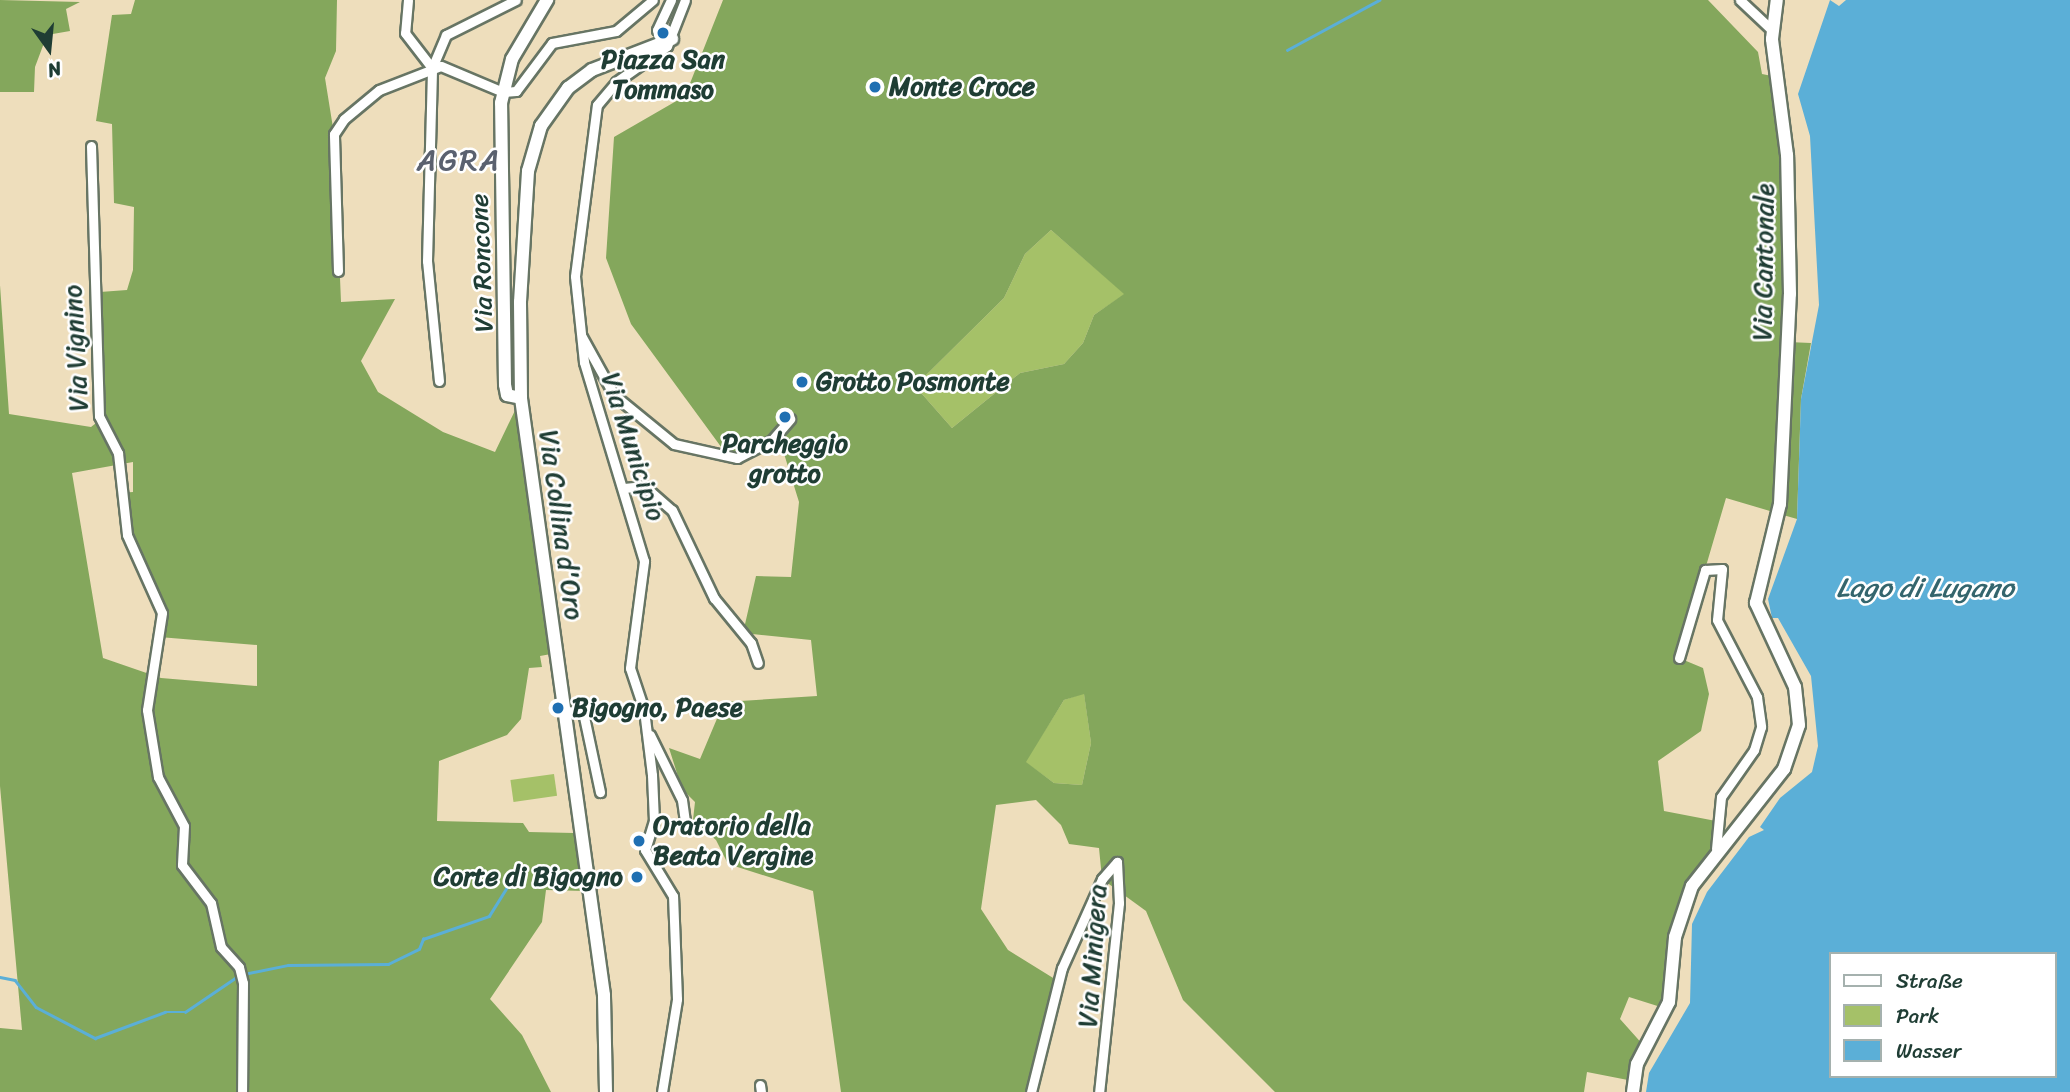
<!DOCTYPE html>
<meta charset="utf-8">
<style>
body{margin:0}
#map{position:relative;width:2070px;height:1092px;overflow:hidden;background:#eedebc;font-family:Sriracha,sans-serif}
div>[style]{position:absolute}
.green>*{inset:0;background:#a5c168;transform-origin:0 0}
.forest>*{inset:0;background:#84a75c}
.water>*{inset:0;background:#5bafd7}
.stream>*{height:2.5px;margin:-1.25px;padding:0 1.25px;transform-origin:1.25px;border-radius:1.25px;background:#5bafd7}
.roads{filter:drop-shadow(2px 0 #677564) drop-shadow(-2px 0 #677564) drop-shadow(0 2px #677564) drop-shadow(0 -2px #677564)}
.street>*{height:9px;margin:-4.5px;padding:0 4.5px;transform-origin:4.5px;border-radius:4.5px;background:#fff}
.secondary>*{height:12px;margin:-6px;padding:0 6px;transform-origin:6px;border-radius:6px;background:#fff}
.dots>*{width:19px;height:19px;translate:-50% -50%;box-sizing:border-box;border:4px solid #fff;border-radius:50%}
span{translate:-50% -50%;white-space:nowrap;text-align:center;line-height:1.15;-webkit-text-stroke:5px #fff;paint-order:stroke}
.poi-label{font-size:26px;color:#1f3d34;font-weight:700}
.left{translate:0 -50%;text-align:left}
.right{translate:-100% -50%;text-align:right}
.street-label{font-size:26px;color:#1f3d34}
.water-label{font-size:28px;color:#34656d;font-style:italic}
.quarter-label{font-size:30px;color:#5a616f;letter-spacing:2px}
.legend{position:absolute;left:1829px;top:952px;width:228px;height:126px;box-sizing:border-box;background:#fff;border:2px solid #a5b1ae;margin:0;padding:9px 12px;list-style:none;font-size:21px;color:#1f3d34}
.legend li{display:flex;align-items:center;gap:14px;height:35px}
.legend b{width:35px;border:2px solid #a5b1ae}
.north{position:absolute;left:14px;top:14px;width:70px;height:70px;-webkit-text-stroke:5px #fff;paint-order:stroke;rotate:165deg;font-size:19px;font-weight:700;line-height:28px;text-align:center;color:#1f3d34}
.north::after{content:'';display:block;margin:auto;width:24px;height:32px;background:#1f3d34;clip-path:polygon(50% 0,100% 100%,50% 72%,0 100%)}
</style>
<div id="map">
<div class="green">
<div style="clip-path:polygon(1051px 230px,1125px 294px,1094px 315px,1083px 343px,1064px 364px,1020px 373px,952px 428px,915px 386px,1004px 298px,1025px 254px)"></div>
<div style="clip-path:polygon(1084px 693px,1091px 743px,1082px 785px,1054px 783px,1025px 762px,1064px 700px)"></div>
<div style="left:554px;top:774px;width:22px;height:44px;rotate:82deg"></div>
</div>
<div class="forest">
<div style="clip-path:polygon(0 0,80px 2px,66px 9px,70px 31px,47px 35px,35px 67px,34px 92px,0 92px)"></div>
<div style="clip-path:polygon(evenodd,135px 0,337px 0,336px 51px,325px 78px,334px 134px,341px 302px,395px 299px,361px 361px,378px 392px,443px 432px,495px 452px,521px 398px,551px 654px,540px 656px,542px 667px,529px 668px,521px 719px,507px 735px,439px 761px,437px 821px,523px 823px,529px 832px,574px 833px,585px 891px,546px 890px,542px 922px,490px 999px,522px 1035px,551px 1092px,0 1092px,0 1028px,22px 1030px,0 786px,0 285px,9px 414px,91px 427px,105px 416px,100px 292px,127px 290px,133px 270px,134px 207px,114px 203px,112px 124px,96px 121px,112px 15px,131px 14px,135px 0,133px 462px,133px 492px,119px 493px,127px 535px,162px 613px,159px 637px,257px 645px,257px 686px,161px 678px,103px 658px,72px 473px,133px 462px)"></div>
<div style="clip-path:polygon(evenodd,723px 0,1708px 0,1758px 52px,1762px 74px,1777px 77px,1787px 155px,1788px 342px,1811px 343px,1801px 399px,1797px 519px,1726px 498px,1679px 658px,1703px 668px,1709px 694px,1701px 731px,1658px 761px,1664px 811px,1716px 821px,1716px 849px,1690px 890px,1667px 1009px,1629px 997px,1620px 1019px,1645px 1047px,1633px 1081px,1587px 1072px,1584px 1092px,1275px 1092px,1183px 1000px,1146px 911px,1102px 879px,1099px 848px,1069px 844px,1061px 825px,1036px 800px,996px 805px,981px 909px,1008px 950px,1058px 981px,1031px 1092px,841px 1092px,813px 891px,728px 864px,716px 840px,693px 820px,695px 802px,682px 789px,669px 748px,700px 759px,724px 702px,817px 696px,811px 640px,743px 633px,756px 576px,791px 577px,799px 502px,781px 444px,727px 455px,631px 324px,606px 258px,614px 137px,685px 96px,723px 0,1051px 230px,1124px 294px,1094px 315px,1083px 343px,1064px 364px,1020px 373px,952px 428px,915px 386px,1004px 298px,1025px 254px,1051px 230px,723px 0,1084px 694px,1091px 743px,1082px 785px,1054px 783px,1026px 762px,1064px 700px,1084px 694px)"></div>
</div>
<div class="water">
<div style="clip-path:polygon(evenodd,1830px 0,1839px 6px,1846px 0,2070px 0,2070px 1092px,1646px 1092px,1649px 1073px,1690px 1003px,1692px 924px,1707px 892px,1749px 837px,1764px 830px,1760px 827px,1780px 798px,1812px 772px,1818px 746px,1811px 676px,1778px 618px,1772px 618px,1768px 599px,1797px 519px,1801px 399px,1819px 305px,1810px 136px,1798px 94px,1830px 0,1830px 954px,2054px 954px,2054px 1076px,1830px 1076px,1830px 954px)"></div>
</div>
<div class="stream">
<div style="left:1287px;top:50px;width:105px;rotate:-28.5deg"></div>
<div style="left:244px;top:974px;width:45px;rotate:-11.6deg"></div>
<div style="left:288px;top:965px;width:100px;rotate:-0.6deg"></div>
<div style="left:388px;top:964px;width:34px;rotate:-26deg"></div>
<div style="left:419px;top:949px;width:11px;rotate:-68deg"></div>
<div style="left:423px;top:939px;width:70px;rotate:-19.2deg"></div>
<div style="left:489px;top:916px;width:40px;rotate:-58deg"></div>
<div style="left:0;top:977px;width:15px;rotate:11deg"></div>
<div style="left:15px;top:980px;width:34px;rotate:52deg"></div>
<div style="left:36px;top:1007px;width:67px;rotate:27.7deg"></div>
<div style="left:95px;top:1038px;width:75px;rotate:-20.4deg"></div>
<div style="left:165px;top:1012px;width:20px"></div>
<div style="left:185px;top:1012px;width:64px;rotate:-34.2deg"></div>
</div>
<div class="roads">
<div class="street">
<div style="left:408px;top:0;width:33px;rotate:95deg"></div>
<div style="left:405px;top:33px;width:44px;rotate:52.4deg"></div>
<div style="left:671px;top:0;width:33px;rotate:115deg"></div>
<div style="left:657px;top:30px;width:17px;rotate:31deg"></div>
<div style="left:1740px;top:0;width:45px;rotate:43.2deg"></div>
<div style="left:91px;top:146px;width:270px;rotate:88.3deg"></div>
<div style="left:99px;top:416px;width:42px;rotate:62.8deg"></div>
<div style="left:118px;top:453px;width:82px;rotate:83.7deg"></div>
<div style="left:127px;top:535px;width:85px;rotate:65.8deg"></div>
<div style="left:162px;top:613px;width:98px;rotate:98.8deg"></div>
<div style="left:147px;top:710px;width:68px;rotate:80.7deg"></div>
<div style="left:158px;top:777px;width:55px;rotate:62deg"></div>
<div style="left:184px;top:826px;width:39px;rotate:93deg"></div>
<div style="left:182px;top:865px;width:48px;rotate:52.7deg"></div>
<div style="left:211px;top:903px;width:45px;rotate:77.2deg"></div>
<div style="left:221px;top:947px;width:27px;rotate:48deg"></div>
<div style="left:239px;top:967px;width:16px;rotate:76deg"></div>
<div style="left:243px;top:983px;width:109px;rotate:90.5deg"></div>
<div style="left:338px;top:271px;width:137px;rotate:-91.7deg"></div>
<div style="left:334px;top:134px;width:18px;rotate:-56deg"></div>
<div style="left:344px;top:119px;width:45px;rotate:-39.6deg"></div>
<div style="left:379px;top:90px;width:66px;rotate:-21.2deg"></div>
<div style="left:441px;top:66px;width:67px;rotate:22.8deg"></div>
<div style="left:503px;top:92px;width:13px;rotate:-4deg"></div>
<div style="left:516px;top:91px;width:60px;rotate:-53.1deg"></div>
<div style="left:552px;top:43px;width:65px;rotate:-10.6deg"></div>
<div style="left:616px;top:31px;width:48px;rotate:-40deg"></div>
<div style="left:582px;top:337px;width:66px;rotate:61.1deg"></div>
<div style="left:614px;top:395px;width:77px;rotate:39.2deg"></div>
<div style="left:674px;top:444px;width:65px;rotate:12.5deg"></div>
<div style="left:737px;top:458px;width:39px;rotate:-27deg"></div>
<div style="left:772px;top:440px;width:28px;rotate:-49deg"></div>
<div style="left:439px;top:381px;width:121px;rotate:-95.7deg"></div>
<div style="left:427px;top:261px;width:193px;rotate:-88.5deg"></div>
<div style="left:432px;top:68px;width:36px;rotate:-67deg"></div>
<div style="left:446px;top:35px;width:78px;rotate:-26.6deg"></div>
<div style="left:624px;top:488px;width:20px;rotate:-6deg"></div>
<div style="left:644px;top:486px;width:37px;rotate:41deg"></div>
<div style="left:672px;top:510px;width:98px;rotate:64.5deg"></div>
<div style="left:714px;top:598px;width:58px;rotate:50.6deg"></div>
<div style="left:751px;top:643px;width:21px;rotate:71deg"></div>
<div style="left:1679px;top:658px;width:92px;rotate:-73.5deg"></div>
<div style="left:1705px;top:570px;width:17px;rotate:-3deg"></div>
<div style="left:1722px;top:569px;width:51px;rotate:95.6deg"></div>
<div style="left:1717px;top:620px;width:87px;rotate:62.5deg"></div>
<div style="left:1757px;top:697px;width:30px;rotate:82deg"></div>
<div style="left:1761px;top:727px;width:24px;rotate:107deg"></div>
<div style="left:1754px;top:750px;width:57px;rotate:125.1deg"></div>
<div style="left:1721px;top:797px;width:52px;rotate:95.5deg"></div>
<div style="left:564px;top:711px;width:19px;rotate:3deg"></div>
<div style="left:583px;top:712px;width:82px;rotate:78deg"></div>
<div style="left:650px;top:735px;width:72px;rotate:63.8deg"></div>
<div style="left:682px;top:800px;width:21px;rotate:82deg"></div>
<div style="left:760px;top:1085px;width:7px;rotate:82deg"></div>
<div style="left:662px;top:1092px;width:94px;rotate:-80.8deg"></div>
<div style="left:677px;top:999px;width:103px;rotate:-92.2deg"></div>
<div style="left:673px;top:896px;width:54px;rotate:-121.3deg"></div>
<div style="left:645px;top:850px;width:30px;rotate:-73deg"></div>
<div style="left:654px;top:821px;width:46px;rotate:-92.5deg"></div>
<div style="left:652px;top:775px;width:65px;rotate:-97deg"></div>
<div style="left:644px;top:710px;width:44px;rotate:-108.4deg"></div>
<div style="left:630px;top:668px;width:108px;rotate:-82.5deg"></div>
<div style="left:644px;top:561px;width:208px;rotate:-106.8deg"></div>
<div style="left:584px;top:362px;width:86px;rotate:-96deg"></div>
<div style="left:575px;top:276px;width:172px;rotate:-82.7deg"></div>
<div style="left:597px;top:105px;width:30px;rotate:-50deg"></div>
<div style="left:616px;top:82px;width:62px;rotate:-35.2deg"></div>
<div style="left:667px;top:46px;width:49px;rotate:-68.6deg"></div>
<div style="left:1031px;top:1092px;width:128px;rotate:-76deg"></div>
<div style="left:1062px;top:968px;width:98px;rotate:-65.8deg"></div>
<div style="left:1102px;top:879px;width:23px;rotate:-49deg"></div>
<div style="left:1117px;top:862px;width:41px;rotate:87.2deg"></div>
<div style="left:1119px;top:903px;width:190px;rotate:96deg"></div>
</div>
<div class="secondary">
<div style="left:521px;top:398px;width:14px;rotate:-168deg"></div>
<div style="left:507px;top:395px;width:10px;rotate:-101deg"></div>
<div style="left:505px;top:385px;width:282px;rotate:-90.8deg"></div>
<div style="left:501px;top:103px;width:45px;rotate:-76deg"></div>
<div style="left:512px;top:59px;width:69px;rotate:-59.3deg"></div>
<div style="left:606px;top:1092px;width:97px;rotate:-91.2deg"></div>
<div style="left:604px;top:995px;width:603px;rotate:-97.92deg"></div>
<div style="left:521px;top:398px;width:96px;rotate:-90.6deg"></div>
<div style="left:520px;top:302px;width:131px;rotate:-86.5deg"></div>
<div style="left:528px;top:171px;width:47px;rotate:-73.9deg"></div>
<div style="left:541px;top:126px;width:47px;rotate:-54.6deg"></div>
<div style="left:568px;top:88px;width:30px;rotate:-37deg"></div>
<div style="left:592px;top:70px;width:86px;rotate:-21.2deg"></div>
<div style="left:1633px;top:1092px;width:28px;rotate:-82deg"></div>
<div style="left:1637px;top:1064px;width:70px;rotate:-62.7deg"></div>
<div style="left:1669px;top:1002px;width:65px;rotate:-84.7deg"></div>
<div style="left:1675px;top:937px;width:54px;rotate:-71.6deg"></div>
<div style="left:1692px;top:886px;width:149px;rotate:-51.8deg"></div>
<div style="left:1784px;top:769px;width:46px;rotate:-71.2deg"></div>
<div style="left:1799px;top:725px;width:38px;rotate:-96deg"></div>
<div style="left:1795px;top:687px;width:93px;rotate:-114.9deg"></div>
<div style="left:1756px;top:603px;width:102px;rotate:-76.4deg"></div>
<div style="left:1780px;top:504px;width:210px;rotate:-87.3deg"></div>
<div style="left:1790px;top:294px;width:139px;rotate:-91.2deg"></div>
<div style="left:1787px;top:155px;width:117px;rotate:-97.4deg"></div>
<div style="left:1772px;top:39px;width:39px;rotate:-83deg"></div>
</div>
</div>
<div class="dots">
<div style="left:663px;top:33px;background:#1f6fb2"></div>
<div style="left:875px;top:87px;background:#1f6fb2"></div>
<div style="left:802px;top:382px;background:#1f6fb2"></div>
<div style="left:785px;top:417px;background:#1f6fb2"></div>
<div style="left:558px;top:708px;background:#1f6fb2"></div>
<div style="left:639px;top:841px;background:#1f6fb2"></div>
<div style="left:637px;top:877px;background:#1f6fb2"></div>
</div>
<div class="poi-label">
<span style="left:663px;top:75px">Piazza San<br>Tommaso</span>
<span class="left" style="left:889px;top:87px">Monte Croce</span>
<span class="left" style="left:816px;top:382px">Grotto Posmonte</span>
<span style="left:785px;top:459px">Parcheggio<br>grotto</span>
<span class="left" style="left:572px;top:708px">Bigogno, Paese</span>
<span class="left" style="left:653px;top:841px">Oratorio della<br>Beata Vergine</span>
<span class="right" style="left:623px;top:877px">Corte di Bigogno</span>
</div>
<div class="street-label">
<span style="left:1764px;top:262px;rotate:-89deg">Via Cantonale</span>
<span style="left:482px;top:263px;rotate:-92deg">Via Roncone</span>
<span style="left:76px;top:348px;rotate:-93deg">Via Vignino</span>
<span style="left:633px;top:447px;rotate:72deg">Via Municipio</span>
<span style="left:561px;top:525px;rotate:82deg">Via Collina d'Oro</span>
<span style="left:1093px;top:956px;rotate:-86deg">Via Minigera</span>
</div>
<div class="water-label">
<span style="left:1925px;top:588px">Lago di Lugano</span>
</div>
<div class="quarter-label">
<span style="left:459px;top:160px">AGRA</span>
</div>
<ul class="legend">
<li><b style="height:9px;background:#fff"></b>Straße</li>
<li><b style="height:19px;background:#a5c168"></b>Park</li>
<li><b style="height:19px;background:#5bafd7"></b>Wasser</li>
</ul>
<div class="north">N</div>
</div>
